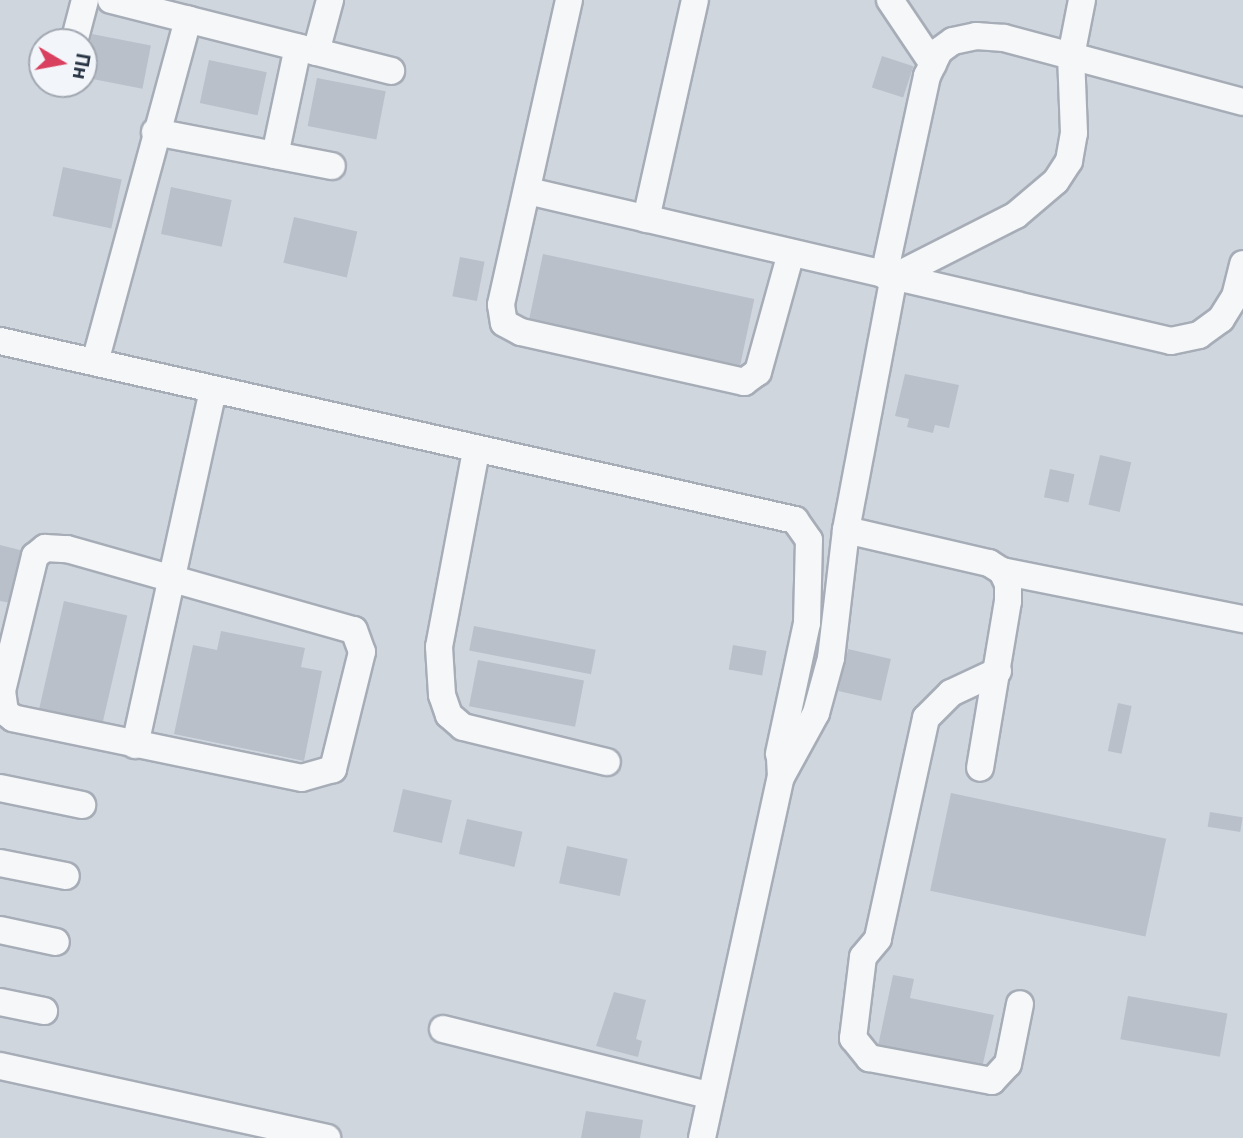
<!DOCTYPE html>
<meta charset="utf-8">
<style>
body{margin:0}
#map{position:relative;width:1243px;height:1138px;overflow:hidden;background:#e2e6ec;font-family:"Open Sans",sans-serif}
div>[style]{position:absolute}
.built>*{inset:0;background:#d0d6de}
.building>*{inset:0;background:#b9c0ca;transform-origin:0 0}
.roads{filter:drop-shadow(2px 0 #a7adb7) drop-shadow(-2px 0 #a7adb7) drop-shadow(0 2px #a7adb7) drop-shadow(0 -2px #a7adb7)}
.minor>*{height:26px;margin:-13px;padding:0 13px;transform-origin:13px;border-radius:13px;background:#f5f7f9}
span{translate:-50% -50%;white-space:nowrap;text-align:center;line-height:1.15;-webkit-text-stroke:5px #f2f5f9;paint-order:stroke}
.north{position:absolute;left:28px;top:28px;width:70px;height:70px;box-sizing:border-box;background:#f2f5f9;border:2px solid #a2a8b1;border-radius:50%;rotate:100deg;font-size:19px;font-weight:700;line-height:28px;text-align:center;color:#293545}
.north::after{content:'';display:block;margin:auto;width:24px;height:32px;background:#d93f5e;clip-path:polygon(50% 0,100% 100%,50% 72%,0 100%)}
</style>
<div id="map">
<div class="built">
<div style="clip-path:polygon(evenodd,0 0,1243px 0,1243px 1138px,0 1138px,0 0,42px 42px,84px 42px,84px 84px,42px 84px,42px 42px)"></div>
</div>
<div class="building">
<div style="left:92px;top:34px;width:60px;height:44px;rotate:11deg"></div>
<div style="left:882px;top:56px;width:33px;height:33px;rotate:18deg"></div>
<div style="left:209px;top:60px;width:59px;height:44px;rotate:12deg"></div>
<div style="left:317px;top:78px;width:70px;height:49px;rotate:11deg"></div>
<div style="left:63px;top:167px;width:60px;height:50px;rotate:12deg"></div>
<div style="left:171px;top:187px;width:62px;height:48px;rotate:12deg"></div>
<div style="left:294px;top:217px;width:65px;height:47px;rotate:13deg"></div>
<div style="left:543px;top:254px;width:216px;height:72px;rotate:12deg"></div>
<div style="left:460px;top:257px;width:25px;height:40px;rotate:11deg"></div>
<div style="clip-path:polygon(905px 374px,959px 385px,949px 428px,935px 425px,933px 433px,907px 427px,909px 419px,895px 416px)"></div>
<div style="left:1100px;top:455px;width:32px;height:51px;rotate:13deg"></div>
<div style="left:1050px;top:469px;width:25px;height:29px;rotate:12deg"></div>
<div style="clip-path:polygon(0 545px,24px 551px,11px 603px,0 601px)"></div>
<div style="left:64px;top:601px;width:65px;height:112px;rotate:13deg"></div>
<div style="left:474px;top:626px;width:124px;height:25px;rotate:11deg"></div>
<div style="clip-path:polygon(221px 631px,305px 648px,301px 667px,322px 671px,304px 761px,174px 734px,193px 645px,217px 650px)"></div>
<div style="left:733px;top:645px;width:34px;height:25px;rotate:10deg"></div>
<div style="left:848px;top:649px;width:44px;height:43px;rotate:13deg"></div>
<div style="left:478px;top:660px;width:108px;height:47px;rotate:11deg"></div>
<div style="left:1118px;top:703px;width:14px;height:49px;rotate:12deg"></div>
<div style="left:403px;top:789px;width:50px;height:44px;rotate:13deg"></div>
<div style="left:951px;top:793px;width:220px;height:100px;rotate:12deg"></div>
<div style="left:1210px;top:812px;width:33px;height:15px;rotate:9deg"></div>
<div style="left:467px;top:819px;width:57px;height:36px;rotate:13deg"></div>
<div style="left:567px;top:846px;width:62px;height:38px;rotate:12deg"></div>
<div style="clip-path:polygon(893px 975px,914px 979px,910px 998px,994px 1015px,982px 1068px,878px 1046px)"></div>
<div style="clip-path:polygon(614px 992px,646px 1000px,636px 1039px,642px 1041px,638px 1057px,596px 1046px)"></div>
<div style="left:1128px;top:996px;width:101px;height:44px;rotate:10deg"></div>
<div style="clip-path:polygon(586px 1111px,643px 1120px,640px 1138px,581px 1138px)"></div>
</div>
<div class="roads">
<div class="minor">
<div style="left:111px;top:0;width:289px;rotate:14.2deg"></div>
<div style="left:569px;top:0;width:312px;rotate:102.6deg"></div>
<div style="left:501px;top:305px;width:18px;rotate:81deg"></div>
<div style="left:504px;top:323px;width:19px;rotate:28deg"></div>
<div style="left:521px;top:332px;width:229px;rotate:12.6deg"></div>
<div style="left:744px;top:382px;width:17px;rotate:-36deg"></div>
<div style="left:758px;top:372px;width:123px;rotate:-74.5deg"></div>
<div style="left:890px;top:0;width:77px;rotate:56.1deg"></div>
<div style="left:74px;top:42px;width:43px;rotate:-75.3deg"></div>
<div style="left:316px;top:52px;width:54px;rotate:-74.9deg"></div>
<div style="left:155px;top:132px;width:180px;rotate:10.9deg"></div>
<div style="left:275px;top:155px;width:110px;rotate:-78deg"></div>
<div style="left:528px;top:191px;width:660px;rotate:13.13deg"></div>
<div style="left:1171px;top:341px;width:29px;rotate:-12deg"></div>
<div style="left:1199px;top:335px;width:27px;rotate:-36deg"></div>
<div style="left:1221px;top:319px;width:26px;rotate:-58deg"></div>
<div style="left:1235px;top:297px;width:34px;rotate:-76deg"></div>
<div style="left:646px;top:219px;width:224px;rotate:-77.4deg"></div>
<div style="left:884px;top:275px;width:204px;rotate:-77.8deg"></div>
<div style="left:927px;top:76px;width:28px;rotate:-64deg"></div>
<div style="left:939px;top:51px;width:17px;rotate:-36deg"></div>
<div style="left:953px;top:41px;width:24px;rotate:-12deg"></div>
<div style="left:976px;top:36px;width:28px;rotate:4deg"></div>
<div style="left:1004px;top:38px;width:247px;rotate:15deg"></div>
<div style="left:0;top:341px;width:815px;rotate:12.69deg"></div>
<div style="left:795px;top:520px;width:24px;rotate:55deg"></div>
<div style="left:809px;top:540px;width:83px;rotate:91.4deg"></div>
<div style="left:807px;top:623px;width:134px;rotate:102.1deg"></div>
<div style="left:95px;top:362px;width:355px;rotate:-74.8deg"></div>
<div style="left:476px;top:451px;width:199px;rotate:100.7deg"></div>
<div style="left:439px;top:647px;width:48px;rotate:86.4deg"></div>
<div style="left:442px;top:695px;width:21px;rotate:71deg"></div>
<div style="left:449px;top:715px;width:18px;rotate:41deg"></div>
<div style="left:463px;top:727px;width:148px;rotate:13.7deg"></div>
<div style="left:846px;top:530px;width:147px;rotate:13deg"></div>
<div style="left:989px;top:563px;width:15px;rotate:32deg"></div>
<div style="left:1002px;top:571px;width:14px;rotate:65deg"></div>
<div style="left:1008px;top:584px;width:17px;rotate:90deg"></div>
<div style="left:1008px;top:601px;width:169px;rotate:99.5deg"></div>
<div style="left:45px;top:548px;width:22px;rotate:3deg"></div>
<div style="left:67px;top:549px;width:298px;rotate:15.8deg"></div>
<div style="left:354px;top:630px;width:23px;rotate:70deg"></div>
<div style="left:362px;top:652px;width:121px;rotate:103.9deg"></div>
<div style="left:333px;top:769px;width:32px;rotate:164deg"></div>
<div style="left:302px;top:778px;width:295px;rotate:-168.3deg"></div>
<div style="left:13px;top:718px;width:10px;rotate:-143deg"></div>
<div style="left:5px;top:712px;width:21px;rotate:-98deg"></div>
<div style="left:2px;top:691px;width:139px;rotate:-76.3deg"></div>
<div style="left:35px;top:556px;width:13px;rotate:-39deg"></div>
<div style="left:1002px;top:571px;width:246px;rotate:11.3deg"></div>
<div style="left:998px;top:671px;width:52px;rotate:154.9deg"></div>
<div style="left:951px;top:693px;width:35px;rotate:135deg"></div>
<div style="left:926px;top:718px;width:226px;rotate:102.3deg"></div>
<div style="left:878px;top:939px;width:23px;rotate:130deg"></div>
<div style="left:863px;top:957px;width:82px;rotate:97deg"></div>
<div style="left:853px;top:1038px;width:26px;rotate:51deg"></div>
<div style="left:869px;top:1058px;width:125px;rotate:10.6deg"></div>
<div style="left:992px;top:1081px;width:23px;rotate:-47deg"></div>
<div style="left:1008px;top:1064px;width:61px;rotate:-78.7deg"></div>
<div style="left:135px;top:745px;width:363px;rotate:-77.6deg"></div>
<div style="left:781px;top:777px;width:73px;rotate:-61.3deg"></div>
<div style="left:816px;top:713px;width:57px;rotate:-74.7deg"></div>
<div style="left:831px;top:658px;width:129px;rotate:-83.3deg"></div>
<div style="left:846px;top:530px;width:258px;rotate:-79.3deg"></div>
<div style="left:894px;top:277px;width:137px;rotate:-26.9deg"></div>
<div style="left:1016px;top:215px;width:52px;rotate:-40.4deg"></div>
<div style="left:1056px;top:181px;width:24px;rotate:-57deg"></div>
<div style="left:1069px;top:161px;width:28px;rotate:-80deg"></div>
<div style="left:1074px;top:133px;width:77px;rotate:-92.2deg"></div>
<div style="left:1071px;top:56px;width:57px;rotate:-78.9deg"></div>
<div style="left:0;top:788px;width:84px;rotate:11.7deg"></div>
<div style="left:0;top:863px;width:67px;rotate:11.1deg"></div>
<div style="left:0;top:930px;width:57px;rotate:12.1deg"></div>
<div style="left:0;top:1002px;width:45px;rotate:11.6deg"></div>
<div style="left:443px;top:1029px;width:276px;rotate:14deg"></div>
<div style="left:0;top:1066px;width:335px;rotate:12.4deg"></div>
<div style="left:702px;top:1138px;width:370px;rotate:-77.7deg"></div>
<div style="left:781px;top:777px;width:17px;rotate:-93deg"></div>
</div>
</div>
<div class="north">Пн</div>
</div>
